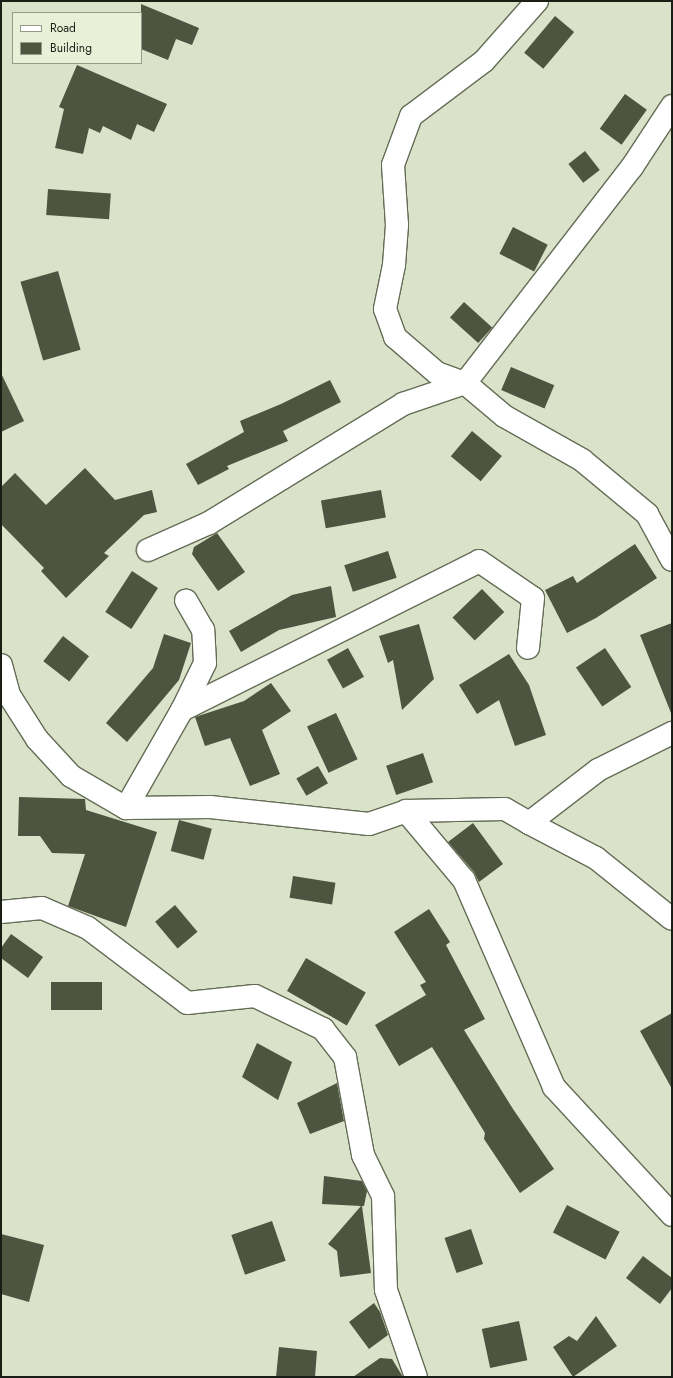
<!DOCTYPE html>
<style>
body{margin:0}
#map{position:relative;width:673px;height:1378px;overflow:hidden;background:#dae3ca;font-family:Jost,sans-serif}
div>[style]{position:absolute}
.building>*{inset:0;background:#4d543f;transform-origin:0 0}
.roads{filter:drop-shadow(1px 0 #656c56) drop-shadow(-1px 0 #656c56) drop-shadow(0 1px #656c56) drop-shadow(0 -1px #656c56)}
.street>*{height:22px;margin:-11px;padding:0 11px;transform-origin:11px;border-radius:11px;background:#fff}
span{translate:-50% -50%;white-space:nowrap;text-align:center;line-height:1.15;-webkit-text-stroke:4px #e8f0d7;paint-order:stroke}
.frame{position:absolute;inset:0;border:2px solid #1b1e15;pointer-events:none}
.legend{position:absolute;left:12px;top:12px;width:130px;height:52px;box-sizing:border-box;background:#e8f0d7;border:1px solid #969c89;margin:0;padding:5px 7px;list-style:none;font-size:12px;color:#1b1e15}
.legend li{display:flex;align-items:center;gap:8px;height:20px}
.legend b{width:20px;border:1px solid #969c89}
</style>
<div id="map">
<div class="building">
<div style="clip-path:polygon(141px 4px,199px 28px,192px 45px,176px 39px,168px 60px,141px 49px)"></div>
<div style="left:555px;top:16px;width:25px;height:48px;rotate:40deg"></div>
<div style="clip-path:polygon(77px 65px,167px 104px,154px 132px,137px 124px,131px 140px,103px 126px,100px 133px,89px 128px,83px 154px,55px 148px,64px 109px,59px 107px)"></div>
<div style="left:625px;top:94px;width:27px;height:43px;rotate:36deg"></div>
<div style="left:585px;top:151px;width:24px;height:21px;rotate:52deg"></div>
<div style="left:48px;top:189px;width:63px;height:26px;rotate:4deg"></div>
<div style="left:513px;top:227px;width:39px;height:30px;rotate:27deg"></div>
<div style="left:58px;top:271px;width:82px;height:39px;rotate:74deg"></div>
<div style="left:464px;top:302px;width:38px;height:21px;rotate:42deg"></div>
<div style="left:511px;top:367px;width:47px;height:25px;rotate:23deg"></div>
<div style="clip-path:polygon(1px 373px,24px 421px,1px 432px)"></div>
<div style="clip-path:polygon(330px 380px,341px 402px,283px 431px,288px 441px,227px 466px,229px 469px,198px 485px,186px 464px,244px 432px,240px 421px,281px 404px)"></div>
<div style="left:472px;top:431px;width:39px;height:33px;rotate:40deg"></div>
<div style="clip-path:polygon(85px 468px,115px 500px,152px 490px,157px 512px,144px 515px,104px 553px,109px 556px,66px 598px,41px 571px,44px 568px,1px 524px,1px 487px,15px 473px,46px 505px)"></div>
<div style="left:381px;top:490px;width:28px;height:61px;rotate:80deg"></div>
<div style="clip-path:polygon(217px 533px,245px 572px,218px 591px,192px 554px,194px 547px)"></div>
<div style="clip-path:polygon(635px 544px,657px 578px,596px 618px,567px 633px,545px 590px,573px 576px,577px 583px)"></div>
<div style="left:388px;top:551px;width:28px;height:46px;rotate:72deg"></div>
<div style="left:132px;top:571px;width:31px;height:49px;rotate:33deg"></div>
<div style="clip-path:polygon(331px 586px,336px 617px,279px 630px,241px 652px,229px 631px,292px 595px)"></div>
<div style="left:482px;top:589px;width:32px;height:41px;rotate:46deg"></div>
<div style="clip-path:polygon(672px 623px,672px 713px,671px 713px,640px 635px)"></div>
<div style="clip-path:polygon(419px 624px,434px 679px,402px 710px,393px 660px,388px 663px,379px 636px)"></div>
<div style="clip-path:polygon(164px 634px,191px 643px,179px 680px,127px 742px,106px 723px,153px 668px)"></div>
<div style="left:63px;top:636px;width:33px;height:32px;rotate:38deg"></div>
<div style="left:348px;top:648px;width:33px;height:24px;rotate:61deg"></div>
<div style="left:605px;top:648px;width:47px;height:35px;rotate:56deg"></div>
<div style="clip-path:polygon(509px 654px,529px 685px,546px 735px,515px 746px,499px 700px,477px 714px,459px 685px)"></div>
<div style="clip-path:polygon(271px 683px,291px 711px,262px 730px,280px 774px,250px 786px,230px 738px,205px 746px,195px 717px,244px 701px)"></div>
<div style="left:336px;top:713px;width:51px;height:32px;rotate:65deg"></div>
<div style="left:423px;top:753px;width:31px;height:39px;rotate:71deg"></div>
<div style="left:318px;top:766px;width:20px;height:25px;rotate:60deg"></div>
<div style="clip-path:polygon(19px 797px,85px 799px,86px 810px,157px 832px,126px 927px,68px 906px,85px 854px,52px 853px,40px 836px,18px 836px)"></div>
<div style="left:179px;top:820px;width:34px;height:32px;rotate:15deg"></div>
<div style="clip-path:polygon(473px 823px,503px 864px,479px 882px,474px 872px,448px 842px)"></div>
<div style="left:293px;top:876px;width:43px;height:22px;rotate:9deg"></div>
<div style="left:175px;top:905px;width:35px;height:26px;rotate:50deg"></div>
<div style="clip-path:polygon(429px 909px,450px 942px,446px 945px,485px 1019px,464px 1030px,513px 1109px,554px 1169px,520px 1193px,484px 1139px,485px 1133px,432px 1047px,399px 1066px,375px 1025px,426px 995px,420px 985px,426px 982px,394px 932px)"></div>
<div style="clip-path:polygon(11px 934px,43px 957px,28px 978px,1px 958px,1px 948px)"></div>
<div style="left:306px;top:958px;width:69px;height:38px;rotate:30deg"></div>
<div style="left:51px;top:982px;width:51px;height:28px"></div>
<div style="clip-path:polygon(672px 1013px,672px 1089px,640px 1031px)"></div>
<div style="clip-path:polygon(257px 1043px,292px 1062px,278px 1100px,242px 1077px)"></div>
<div style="clip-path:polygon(337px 1083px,344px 1121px,310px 1134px,297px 1103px)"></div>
<div style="clip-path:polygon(324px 1176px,362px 1181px,367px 1191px,364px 1206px,362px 1206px,371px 1273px,340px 1277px,337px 1251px,328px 1244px,361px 1206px,322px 1204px)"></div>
<div style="left:567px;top:1205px;width:59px;height:31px;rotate:27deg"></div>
<div style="left:272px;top:1221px;width:42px;height:43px;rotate:71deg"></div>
<div style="left:471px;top:1229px;width:37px;height:28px;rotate:71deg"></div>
<div style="clip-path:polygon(1px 1234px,44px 1245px,29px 1302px,1px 1294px)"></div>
<div style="clip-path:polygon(643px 1256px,672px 1278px,672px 1288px,660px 1304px,626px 1278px)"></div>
<div style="clip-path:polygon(374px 1303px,380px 1312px,388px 1335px,369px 1349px,349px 1322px)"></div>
<div style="clip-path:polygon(596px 1316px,617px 1346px,573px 1377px,553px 1347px,569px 1336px,577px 1341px)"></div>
<div style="left:519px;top:1321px;width:40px;height:38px;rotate:78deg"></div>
<div style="clip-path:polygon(279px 1347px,317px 1351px,315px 1377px,276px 1377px)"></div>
<div style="clip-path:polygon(380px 1358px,392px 1359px,403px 1377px,353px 1377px)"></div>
</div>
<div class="roads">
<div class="street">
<div style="left:537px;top:1px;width:80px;rotate:131.5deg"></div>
<div style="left:484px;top:61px;width:91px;rotate:143deg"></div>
<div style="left:411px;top:116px;width:52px;rotate:110.2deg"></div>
<div style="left:393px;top:165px;width:60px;rotate:86.2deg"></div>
<div style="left:397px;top:225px;width:40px;rotate:94.3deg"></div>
<div style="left:394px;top:265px;width:45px;rotate:101.6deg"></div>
<div style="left:385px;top:309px;width:30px;rotate:70deg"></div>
<div style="left:395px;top:337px;width:55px;rotate:40.6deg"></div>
<div style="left:437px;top:373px;width:30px;rotate:20deg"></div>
<div style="left:465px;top:383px;width:51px;rotate:40.2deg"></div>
<div style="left:504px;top:416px;width:90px;rotate:29.4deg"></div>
<div style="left:582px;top:460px;width:85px;rotate:39.7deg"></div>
<div style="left:647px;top:514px;width:52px;rotate:61.5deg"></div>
<div style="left:148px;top:550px;width:67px;rotate:-23.9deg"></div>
<div style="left:209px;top:523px;width:228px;rotate:-31.5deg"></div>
<div style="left:403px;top:404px;width:65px;rotate:-18.7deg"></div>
<div style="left:465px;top:383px;width:273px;rotate:-52.3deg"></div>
<div style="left:632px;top:167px;width:73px;rotate:-56.7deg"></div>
<div style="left:1px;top:665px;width:31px;rotate:75deg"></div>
<div style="left:9px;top:695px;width:52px;rotate:57.5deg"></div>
<div style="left:37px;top:739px;width:50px;rotate:47.4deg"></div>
<div style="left:71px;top:776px;width:64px;rotate:30.2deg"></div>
<div style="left:126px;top:808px;width:84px;rotate:-0.7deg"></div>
<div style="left:210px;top:807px;width:160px;rotate:6.1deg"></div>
<div style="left:369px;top:824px;width:39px;rotate:-19deg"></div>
<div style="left:406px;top:811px;width:99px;rotate:-1.2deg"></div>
<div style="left:505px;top:809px;width:28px;rotate:30deg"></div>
<div style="left:529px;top:823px;width:87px;rotate:-37.5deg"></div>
<div style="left:598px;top:770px;width:83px;rotate:-26.6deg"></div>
<div style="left:182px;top:710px;width:332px;rotate:-26.6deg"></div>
<div style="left:479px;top:561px;width:65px;rotate:34.4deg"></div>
<div style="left:533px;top:598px;width:50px;rotate:95.7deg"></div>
<div style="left:126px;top:808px;width:113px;rotate:-60.3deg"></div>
<div style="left:182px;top:710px;width:52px;rotate:-63.9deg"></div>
<div style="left:205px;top:663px;width:33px;rotate:-93deg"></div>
<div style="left:203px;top:630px;width:34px;rotate:-120deg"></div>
<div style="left:406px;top:811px;width:90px;rotate:50deg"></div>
<div style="left:464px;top:880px;width:226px;rotate:66.5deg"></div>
<div style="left:554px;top:1087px;width:174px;rotate:47.3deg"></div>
<div style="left:529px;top:823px;width:76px;rotate:27.6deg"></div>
<div style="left:596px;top:858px;width:97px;rotate:38.8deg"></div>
<div style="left:1px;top:912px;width:41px;rotate:-5.6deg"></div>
<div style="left:42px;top:908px;width:50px;rotate:23.5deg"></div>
<div style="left:88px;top:928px;width:124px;rotate:37.1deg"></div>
<div style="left:187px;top:1003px;width:68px;rotate:-5.9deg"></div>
<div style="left:255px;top:996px;width:76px;rotate:25.9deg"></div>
<div style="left:323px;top:1029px;width:36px;rotate:52deg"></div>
<div style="left:345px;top:1057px;width:100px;rotate:79.6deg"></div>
<div style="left:363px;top:1155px;width:46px;rotate:64deg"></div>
<div style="left:383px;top:1196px;width:94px;rotate:88.2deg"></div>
<div style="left:386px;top:1290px;width:92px;rotate:71deg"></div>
</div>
</div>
<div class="frame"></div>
<ul class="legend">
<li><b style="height:5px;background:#fff"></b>Road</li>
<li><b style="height:11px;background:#4d543f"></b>Building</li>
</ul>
</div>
